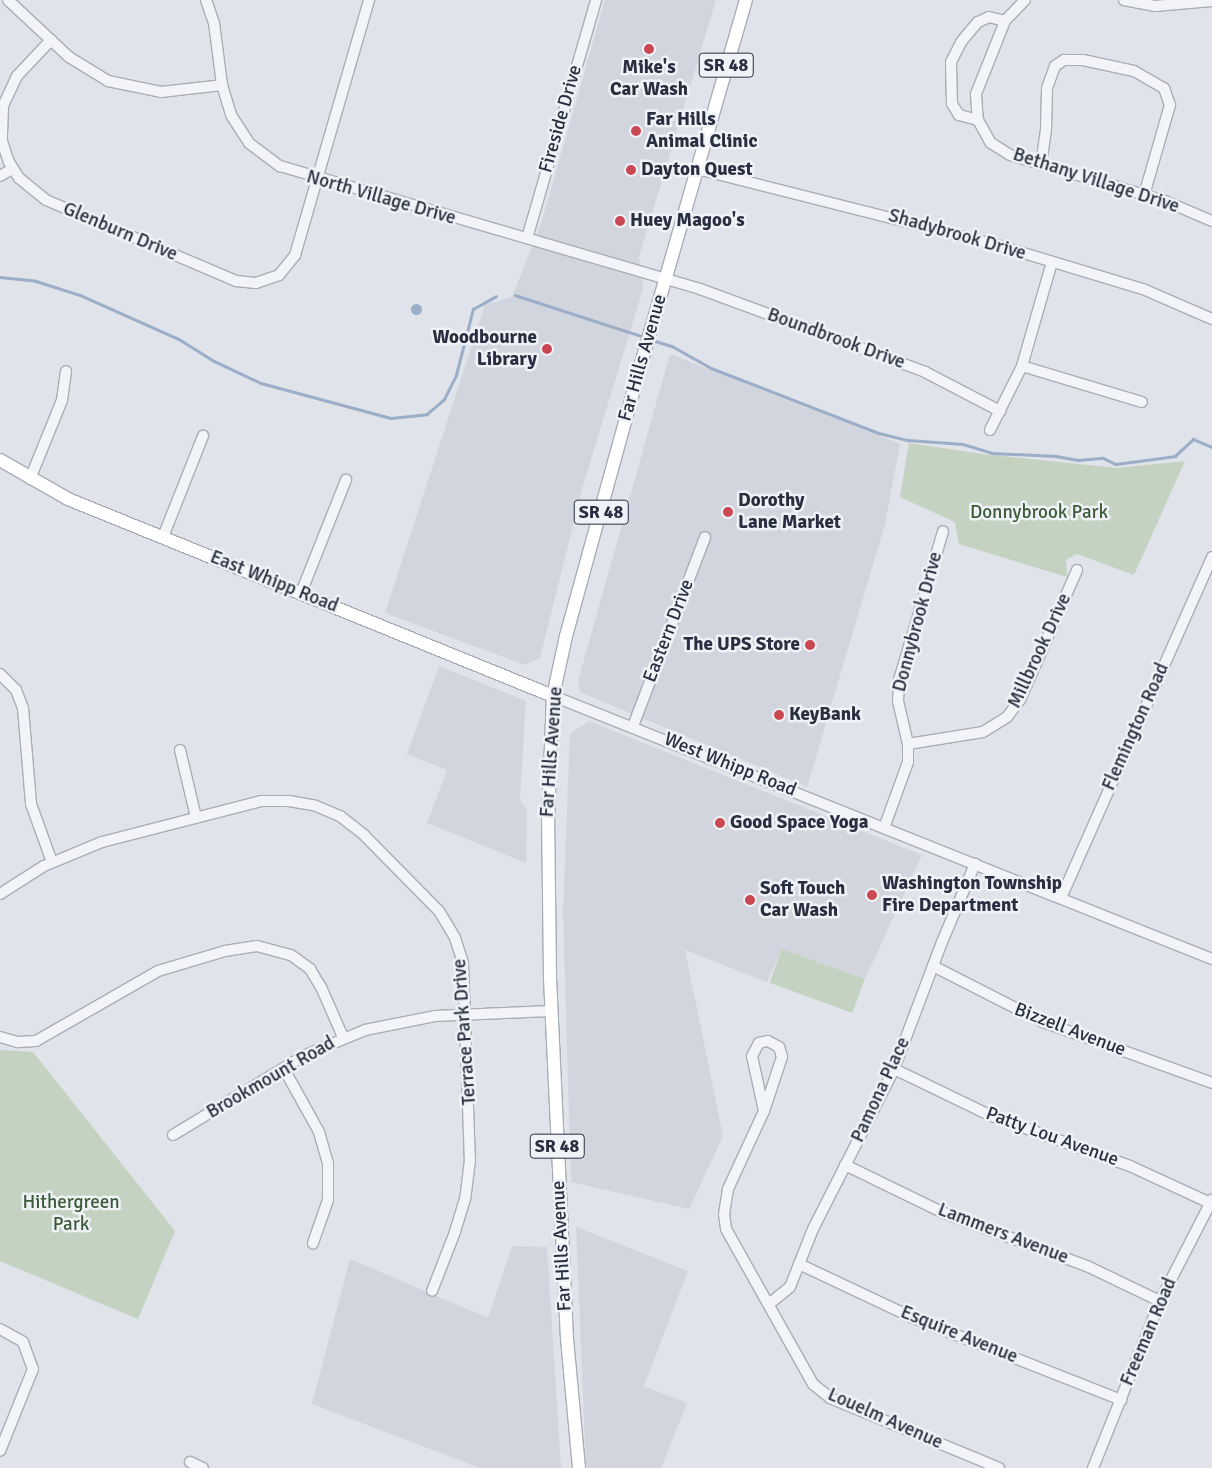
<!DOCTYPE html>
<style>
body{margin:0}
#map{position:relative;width:1212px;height:1468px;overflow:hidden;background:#e0e3e9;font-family:Signika,sans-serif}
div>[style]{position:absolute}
.built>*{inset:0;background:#d2d5dd}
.green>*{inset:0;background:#c4d2c1;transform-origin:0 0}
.water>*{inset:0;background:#9baec8}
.round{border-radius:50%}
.stream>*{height:2.5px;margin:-1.25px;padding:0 1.25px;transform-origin:1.25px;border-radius:1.25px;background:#9baec8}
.roads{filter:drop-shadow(1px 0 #a9adb6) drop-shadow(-1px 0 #a9adb6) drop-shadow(0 1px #a9adb6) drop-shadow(0 -1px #a9adb6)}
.minor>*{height:10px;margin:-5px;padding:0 5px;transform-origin:5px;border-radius:5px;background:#f2f4f7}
.major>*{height:12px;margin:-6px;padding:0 6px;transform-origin:6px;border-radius:6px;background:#fff}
.dots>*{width:14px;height:14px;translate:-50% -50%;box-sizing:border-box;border:2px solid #eff2f6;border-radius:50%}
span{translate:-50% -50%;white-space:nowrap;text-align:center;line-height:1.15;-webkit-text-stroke:5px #eff2f6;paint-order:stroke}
.shield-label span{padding:1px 4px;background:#eff2f6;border:1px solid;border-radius:4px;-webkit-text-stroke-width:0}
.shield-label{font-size:18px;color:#292f40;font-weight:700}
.poi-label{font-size:19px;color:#292f40;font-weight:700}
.left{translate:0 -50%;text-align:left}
.right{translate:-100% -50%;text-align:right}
.street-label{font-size:19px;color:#292f40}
.park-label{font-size:19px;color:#3a5b36}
</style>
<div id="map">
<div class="built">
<div style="clip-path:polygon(605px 0,716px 0,639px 257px,643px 289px,582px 489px,540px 658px,525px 665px,385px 613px,485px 305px,512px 297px,541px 224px)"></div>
<div style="clip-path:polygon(670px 354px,900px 444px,885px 524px,807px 787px,580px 692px,578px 681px)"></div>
<div style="clip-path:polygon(439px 666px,526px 701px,520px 800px,527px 810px,526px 863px,427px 823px,447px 770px,407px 754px)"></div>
<div style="clip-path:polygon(589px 721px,922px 855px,865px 979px,782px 949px,767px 982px,685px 950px,723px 1136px,689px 1209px,571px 1182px,563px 912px,570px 734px)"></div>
<div style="clip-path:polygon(576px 1227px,688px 1271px,644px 1386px,687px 1403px,661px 1468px,586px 1468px)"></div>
<div style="clip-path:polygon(512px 1246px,547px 1247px,561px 1468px,480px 1468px,312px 1404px,350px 1259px,488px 1318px)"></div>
</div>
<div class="green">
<div style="clip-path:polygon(909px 443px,983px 454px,1117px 468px,1185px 461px,1134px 575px,1077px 554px,1066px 560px,1067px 577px,959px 544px,955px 522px,900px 497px)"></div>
<div style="left:782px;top:949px;width:88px;height:36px;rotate:20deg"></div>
<div style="clip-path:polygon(0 1050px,33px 1052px,175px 1231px,138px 1319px,0 1261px)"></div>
</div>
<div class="water">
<div class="round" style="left:410.5px;top:303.5px;width:11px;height:11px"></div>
</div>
<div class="stream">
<div style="left:0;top:277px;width:36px;rotate:6deg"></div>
<div style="left:36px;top:281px;width:46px;rotate:17.7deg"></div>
<div style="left:80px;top:295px;width:108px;rotate:24deg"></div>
<div style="left:179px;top:339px;width:41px;rotate:32.2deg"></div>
<div style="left:214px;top:361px;width:52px;rotate:25.1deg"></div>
<div style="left:261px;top:383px;width:135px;rotate:15.1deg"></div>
<div style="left:391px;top:418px;width:36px;rotate:-6deg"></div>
<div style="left:427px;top:414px;width:23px;rotate:-41deg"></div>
<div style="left:444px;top:399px;width:27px;rotate:-63deg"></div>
<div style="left:456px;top:375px;width:68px;rotate:-75.6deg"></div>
<div style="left:473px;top:309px;width:26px;rotate:-29deg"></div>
<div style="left:515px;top:295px;width:136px;rotate:18deg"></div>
<div style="left:652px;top:340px;width:21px;rotate:17deg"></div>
<div style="left:672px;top:346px;width:45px;rotate:29.4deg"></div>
<div style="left:711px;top:368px;width:180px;rotate:21.2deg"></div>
<div style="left:879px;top:433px;width:30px;rotate:14deg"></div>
<div style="left:908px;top:440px;width:55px;rotate:4.2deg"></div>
<div style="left:963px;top:444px;width:30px;rotate:17deg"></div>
<div style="left:992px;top:453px;width:64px;rotate:2.7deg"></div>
<div style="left:1056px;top:456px;width:22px;rotate:10deg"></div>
<div style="left:1078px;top:460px;width:25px;rotate:-5deg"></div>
<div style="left:1103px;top:458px;width:14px;rotate:25deg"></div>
<div style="left:1116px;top:464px;width:60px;rotate:-7.7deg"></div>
<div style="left:1175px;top:456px;width:25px;rotate:-43deg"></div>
<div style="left:1193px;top:439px;width:21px;rotate:23deg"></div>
</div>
<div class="roads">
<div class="minor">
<div style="left:8px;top:0;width:83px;rotate:43.1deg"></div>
<div style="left:69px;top:57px;width:46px;rotate:31.6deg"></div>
<div style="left:108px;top:81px;width:54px;rotate:11.7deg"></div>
<div style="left:161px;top:92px;width:61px;rotate:-6.5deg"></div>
<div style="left:206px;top:0;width:24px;rotate:71deg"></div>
<div style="left:214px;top:23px;width:63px;rotate:82.6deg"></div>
<div style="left:222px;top:85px;width:31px;rotate:73deg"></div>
<div style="left:231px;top:115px;width:33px;rotate:57deg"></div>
<div style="left:249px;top:143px;width:39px;rotate:37deg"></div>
<div style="left:280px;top:166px;width:438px;rotate:16.3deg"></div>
<div style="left:700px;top:289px;width:240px;rotate:20.2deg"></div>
<div style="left:925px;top:372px;width:85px;rotate:27.5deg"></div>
<div style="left:1025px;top:0;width:29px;rotate:134deg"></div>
<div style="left:1005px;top:21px;width:79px;rotate:111.7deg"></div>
<div style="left:976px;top:94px;width:26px;rotate:86deg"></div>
<div style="left:978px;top:120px;width:26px;rotate:61deg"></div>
<div style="left:991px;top:143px;width:22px;rotate:32deg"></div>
<div style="left:1010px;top:155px;width:162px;rotate:16.5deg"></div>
<div style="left:1165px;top:201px;width:51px;rotate:23.1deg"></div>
<div style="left:1124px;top:0;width:32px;rotate:11deg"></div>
<div style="left:1155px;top:6px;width:57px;rotate:-5deg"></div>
<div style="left:51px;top:40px;width:50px;rotate:133.4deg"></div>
<div style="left:17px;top:76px;width:33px;rotate:115deg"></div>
<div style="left:3px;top:106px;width:35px;rotate:92deg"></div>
<div style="left:2px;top:141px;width:22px;rotate:72deg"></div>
<div style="left:9px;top:162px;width:19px;rotate:58deg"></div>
<div style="left:19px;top:178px;width:35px;rotate:39deg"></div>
<div style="left:46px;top:200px;width:207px;rotate:23.1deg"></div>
<div style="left:236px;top:281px;width:20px;rotate:6deg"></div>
<div style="left:256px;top:283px;width:24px;rotate:-19deg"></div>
<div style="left:279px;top:275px;width:26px;rotate:-51deg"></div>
<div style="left:295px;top:255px;width:266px;rotate:-73.8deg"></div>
<div style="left:978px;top:120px;width:20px;rotate:-165deg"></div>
<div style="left:959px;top:115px;width:13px;rotate:-122deg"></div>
<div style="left:952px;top:104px;width:42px;rotate:-91.4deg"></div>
<div style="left:951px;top:62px;width:22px;rotate:-63deg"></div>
<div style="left:961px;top:42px;width:26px;rotate:-50deg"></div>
<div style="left:978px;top:22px;width:12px;rotate:-24deg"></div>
<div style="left:989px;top:17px;width:16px;rotate:14deg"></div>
<div style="left:1041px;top:165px;width:35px;rotate:-82deg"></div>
<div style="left:1046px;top:130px;width:42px;rotate:-88.6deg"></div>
<div style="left:1047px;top:88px;width:23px;rotate:-70deg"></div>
<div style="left:1055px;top:66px;width:11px;rotate:-34deg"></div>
<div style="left:1064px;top:60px;width:19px"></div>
<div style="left:1083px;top:60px;width:52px;rotate:12.2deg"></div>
<div style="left:1134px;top:71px;width:34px;rotate:30deg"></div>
<div style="left:1164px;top:88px;width:18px;rotate:71deg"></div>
<div style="left:1170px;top:105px;width:94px;rotate:106.1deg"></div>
<div style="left:697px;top:169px;width:309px;rotate:14.2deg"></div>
<div style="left:997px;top:245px;width:152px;rotate:16.8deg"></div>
<div style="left:1143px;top:289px;width:75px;rotate:23.5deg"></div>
<div style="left:0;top:176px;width:14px;rotate:-30deg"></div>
<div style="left:527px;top:238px;width:248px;rotate:-73.8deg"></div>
<div style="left:1022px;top:366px;width:125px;rotate:16.7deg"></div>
<div style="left:990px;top:430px;width:72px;rotate:-63.4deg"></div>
<div style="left:1022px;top:366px;width:108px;rotate:-73.9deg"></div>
<div style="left:30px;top:479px;width:85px;rotate:-67.9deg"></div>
<div style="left:62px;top:400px;width:29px;rotate:-82deg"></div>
<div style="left:163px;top:537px;width:109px;rotate:-68.4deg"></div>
<div style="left:301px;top:593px;width:122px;rotate:-68.3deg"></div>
<div style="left:0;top:674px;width:23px;rotate:45deg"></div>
<div style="left:16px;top:690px;width:19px;rotate:69deg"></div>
<div style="left:23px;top:708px;width:96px;rotate:85.2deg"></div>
<div style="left:31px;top:804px;width:62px;rotate:70.1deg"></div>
<div style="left:553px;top:696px;width:710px;rotate:21.76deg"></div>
<div style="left:633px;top:726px;width:202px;rotate:-69.1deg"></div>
<div style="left:908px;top:744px;width:76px;rotate:-9.1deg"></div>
<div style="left:983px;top:732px;width:28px;rotate:-32deg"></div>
<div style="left:1007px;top:717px;width:21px;rotate:-53deg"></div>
<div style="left:1020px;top:700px;width:142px;rotate:-66.3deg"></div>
<div style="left:180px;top:750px;width:69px;rotate:76.6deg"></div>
<div style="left:884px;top:828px;width:70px;rotate:-70deg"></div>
<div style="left:908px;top:762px;width:18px;rotate:-90deg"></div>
<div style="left:908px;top:744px;width:44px;rotate:-103.1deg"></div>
<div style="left:898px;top:701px;width:21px;rotate:-87deg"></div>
<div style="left:899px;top:680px;width:155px;rotate:-73.5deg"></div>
<div style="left:0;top:894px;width:52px;rotate:-32.5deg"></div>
<div style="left:44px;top:866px;width:63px;rotate:-22.5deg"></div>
<div style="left:102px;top:842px;width:165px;rotate:-14.4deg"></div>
<div style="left:262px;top:801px;width:27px"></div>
<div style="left:289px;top:801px;width:27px;rotate:10deg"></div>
<div style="left:316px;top:806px;width:26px;rotate:23deg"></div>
<div style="left:340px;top:816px;width:31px;rotate:38deg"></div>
<div style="left:364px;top:835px;width:107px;rotate:45.4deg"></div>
<div style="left:439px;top:911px;width:31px;rotate:59deg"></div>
<div style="left:455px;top:938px;width:26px;rotate:72deg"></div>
<div style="left:463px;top:963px;width:197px;rotate:88deg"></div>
<div style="left:470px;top:1160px;width:39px;rotate:97deg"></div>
<div style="left:465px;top:1199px;width:34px;rotate:107deg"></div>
<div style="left:455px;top:1232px;width:63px;rotate:111.3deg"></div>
<div style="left:1061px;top:898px;width:373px;rotate:-66.1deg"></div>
<div style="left:933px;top:966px;width:123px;rotate:27deg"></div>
<div style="left:1043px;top:1022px;width:180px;rotate:19.8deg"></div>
<div style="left:0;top:1037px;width:19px;rotate:16deg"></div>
<div style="left:18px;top:1042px;width:18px;rotate:-3deg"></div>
<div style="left:36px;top:1041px;width:141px;rotate:-29.8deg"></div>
<div style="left:158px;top:971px;width:70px;rotate:-16.6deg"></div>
<div style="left:225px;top:951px;width:32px;rotate:-9deg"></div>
<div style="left:257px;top:946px;width:35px;rotate:15deg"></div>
<div style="left:291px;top:955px;width:24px;rotate:36deg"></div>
<div style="left:310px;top:969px;width:21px;rotate:59deg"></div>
<div style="left:321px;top:987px;width:55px;rotate:66.3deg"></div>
<div style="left:768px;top:1041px;width:13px;rotate:29deg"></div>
<div style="left:779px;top:1047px;width:10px;rotate:73deg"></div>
<div style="left:782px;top:1057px;width:57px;rotate:108.4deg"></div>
<div style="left:764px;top:1111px;width:56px;rotate:-102.3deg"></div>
<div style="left:752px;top:1056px;width:15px;rotate:-62deg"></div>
<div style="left:759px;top:1043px;width:9px;rotate:-13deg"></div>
<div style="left:284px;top:1069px;width:72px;rotate:60.9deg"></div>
<div style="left:319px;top:1132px;width:32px;rotate:74deg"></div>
<div style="left:328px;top:1163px;width:37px;rotate:90deg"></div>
<div style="left:328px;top:1200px;width:46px;rotate:109.2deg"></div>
<div style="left:894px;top:1069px;width:106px;rotate:25.8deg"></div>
<div style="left:989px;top:1115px;width:150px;rotate:19.9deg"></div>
<div style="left:1130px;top:1166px;width:88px;rotate:24.8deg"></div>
<div style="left:764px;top:1111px;width:86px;rotate:114.8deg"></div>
<div style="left:728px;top:1189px;width:25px;rotate:99deg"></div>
<div style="left:724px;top:1214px;width:15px;rotate:82deg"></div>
<div style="left:726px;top:1229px;width:178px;rotate:60.7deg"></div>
<div style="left:813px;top:1384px;width:22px;rotate:39deg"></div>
<div style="left:830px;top:1398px;width:183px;rotate:22.5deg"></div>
<div style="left:173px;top:1135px;width:154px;rotate:-31.2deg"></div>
<div style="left:305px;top:1055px;width:65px;rotate:-22.6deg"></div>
<div style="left:365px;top:1030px;width:71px;rotate:-11.3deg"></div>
<div style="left:435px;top:1016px;width:116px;rotate:-2.5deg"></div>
<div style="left:845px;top:1165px;width:110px;rotate:25.9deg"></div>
<div style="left:944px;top:1213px;width:155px;rotate:20.4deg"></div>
<div style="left:1089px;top:1267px;width:79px;rotate:25.6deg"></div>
<div style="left:799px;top:1264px;width:126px;rotate:25.3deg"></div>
<div style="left:913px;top:1318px;width:224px;rotate:21.5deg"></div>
<div style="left:769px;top:1304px;width:27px;rotate:-39deg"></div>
<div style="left:790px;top:1287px;width:62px;rotate:-68.4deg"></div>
<div style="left:813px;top:1229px;width:179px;rotate:-63.1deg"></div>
<div style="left:894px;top:1069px;width:136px;rotate:-69.3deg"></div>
<div style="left:942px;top:942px;width:85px;rotate:-67.1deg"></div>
<div style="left:0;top:1329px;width:26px;rotate:29deg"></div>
<div style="left:23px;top:1342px;width:29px;rotate:70deg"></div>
<div style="left:33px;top:1369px;width:88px;rotate:111.9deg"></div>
<div style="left:190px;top:1462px;width:14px;rotate:25deg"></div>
<div style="left:1093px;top:1468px;width:180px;rotate:-68.1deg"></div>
<div style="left:1160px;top:1301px;width:114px;rotate:-62.8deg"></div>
</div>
<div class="major">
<div style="left:0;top:460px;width:78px;rotate:29.8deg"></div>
<div style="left:68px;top:499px;width:523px;rotate:22.11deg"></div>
<div style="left:579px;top:1468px;width:130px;rotate:-95.3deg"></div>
<div style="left:567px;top:1339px;width:364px;rotate:-92.7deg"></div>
<div style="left:550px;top:975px;width:155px;rotate:-90.7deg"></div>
<div style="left:548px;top:820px;width:124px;rotate:-87.7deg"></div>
<div style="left:553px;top:696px;width:61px;rotate:-77.8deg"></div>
<div style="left:566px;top:636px;width:272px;rotate:-74.6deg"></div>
<div style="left:638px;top:374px;width:389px;rotate:-73.9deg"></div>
</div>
</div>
<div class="dots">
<div style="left:649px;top:49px;background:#cb4751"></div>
<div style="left:636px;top:131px;background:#cb4751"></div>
<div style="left:631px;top:170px;background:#cb4751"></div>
<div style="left:620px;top:221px;background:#cb4751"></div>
<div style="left:547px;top:349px;background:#cb4751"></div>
<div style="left:728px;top:512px;background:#cb4751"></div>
<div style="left:810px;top:645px;background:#cb4751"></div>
<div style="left:779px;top:715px;background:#cb4751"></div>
<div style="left:720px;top:823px;background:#cb4751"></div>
<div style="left:872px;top:895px;background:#cb4751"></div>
<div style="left:750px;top:900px;background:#cb4751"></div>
</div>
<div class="shield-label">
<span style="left:726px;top:65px">SR 48</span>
<span style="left:601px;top:512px">SR 48</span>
<span style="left:557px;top:1146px">SR 48</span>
</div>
<div class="poi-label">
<span style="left:649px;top:79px">Mike's<br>Car Wash</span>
<span class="left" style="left:646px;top:131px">Far Hills<br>Animal Clinic</span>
<span class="left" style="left:641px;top:170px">Dayton Quest</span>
<span class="left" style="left:630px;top:221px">Huey Magoo's</span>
<span class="right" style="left:537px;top:349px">Woodbourne<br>Library</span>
<span class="left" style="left:738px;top:512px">Dorothy<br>Lane Market</span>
<span class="right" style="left:800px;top:645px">The UPS Store</span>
<span class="left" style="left:789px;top:715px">KeyBank</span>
<span class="left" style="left:730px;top:823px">Good Space Yoga</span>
<span class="left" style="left:882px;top:895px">Washington Township<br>Fire Department</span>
<span class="left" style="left:760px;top:900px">Soft Touch<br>Car Wash</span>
</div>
<div class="street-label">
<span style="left:561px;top:119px;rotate:-74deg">Fireside Drive</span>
<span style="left:1096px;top:181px;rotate:18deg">Bethany Village Drive</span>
<span style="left:381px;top:198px;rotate:16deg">North Village Drive</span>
<span style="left:120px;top:232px;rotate:23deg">Glenburn Drive</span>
<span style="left:957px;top:235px;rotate:16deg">Shadybrook Drive</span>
<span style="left:836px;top:339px;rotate:20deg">Boundbrook Drive</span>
<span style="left:643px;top:358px;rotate:-74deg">Far Hills Avenue</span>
<span style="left:274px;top:582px;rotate:22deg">East Whipp Road</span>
<span style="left:918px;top:622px;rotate:-75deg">Donnybrook Drive</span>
<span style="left:669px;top:631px;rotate:-69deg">Eastern Drive</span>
<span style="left:1040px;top:651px;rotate:-65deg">Millbrook Drive</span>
<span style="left:1136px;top:727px;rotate:-66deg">Flemington Road</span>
<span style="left:552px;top:752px;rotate:-86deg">Far Hills Avenue</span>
<span style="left:730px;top:765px;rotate:22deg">West Whipp Road</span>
<span style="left:1070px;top:1030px;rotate:21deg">Bizzell Avenue</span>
<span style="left:465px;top:1032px;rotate:-94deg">Terrace Park Drive</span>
<span style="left:271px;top:1078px;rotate:-30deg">Brookmount Road</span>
<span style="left:881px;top:1090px;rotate:-65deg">Pamona Place</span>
<span style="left:1052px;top:1137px;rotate:20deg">Patty Lou Avenue</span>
<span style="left:1003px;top:1234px;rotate:21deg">Lammers Avenue</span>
<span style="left:562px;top:1246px;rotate:-93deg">Far Hills Avenue</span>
<span style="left:1149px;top:1332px;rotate:-67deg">Freeman Road</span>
<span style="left:959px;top:1335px;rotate:22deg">Esquire Avenue</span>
<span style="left:885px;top:1419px;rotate:24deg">Louelm Avenue</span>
</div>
<div class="park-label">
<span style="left:1039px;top:513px">Donnybrook Park</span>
<span style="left:71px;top:1214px">Hithergreen<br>Park</span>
</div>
</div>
